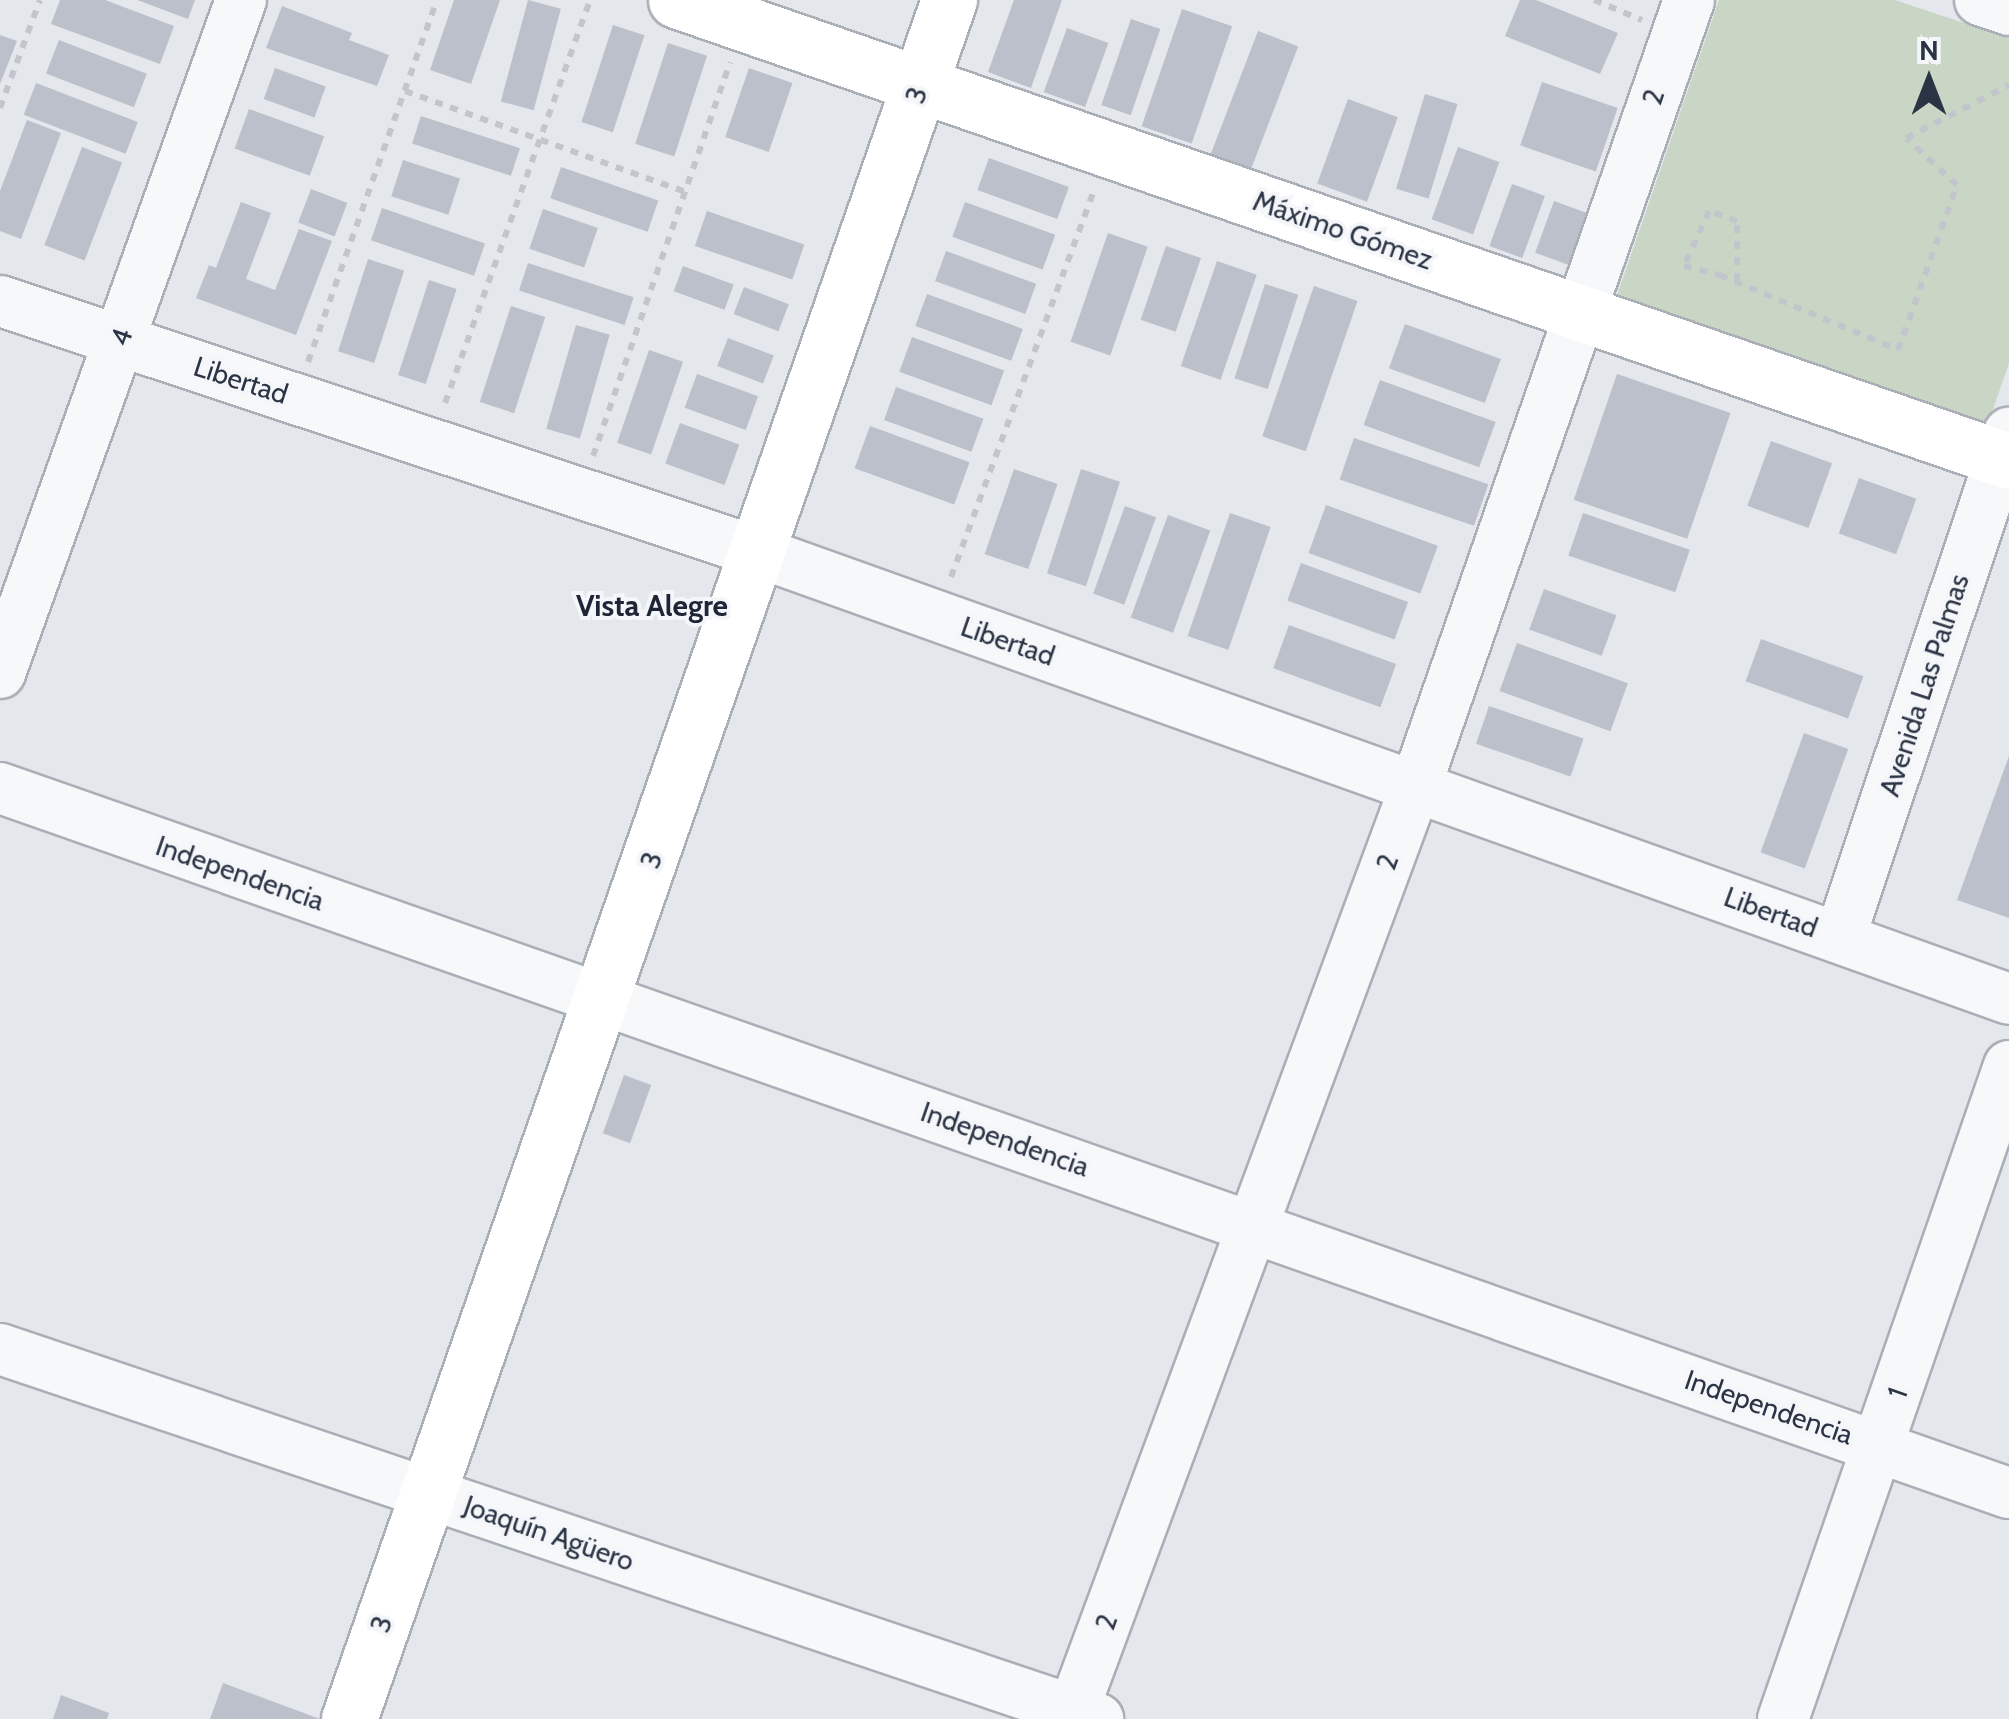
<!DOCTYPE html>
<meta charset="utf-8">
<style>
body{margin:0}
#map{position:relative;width:2009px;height:1719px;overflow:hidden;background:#e4e7ec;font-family:Cabin,sans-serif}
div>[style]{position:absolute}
.green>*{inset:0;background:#c9d6c5}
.building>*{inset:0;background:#bbc0ca;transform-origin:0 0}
.path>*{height:6px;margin-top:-3px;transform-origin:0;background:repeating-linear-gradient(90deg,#c2c5cb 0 8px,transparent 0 16px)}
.roads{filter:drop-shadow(2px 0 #a9aeb7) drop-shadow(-2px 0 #a9aeb7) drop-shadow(0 2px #a9aeb7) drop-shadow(0 -2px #a9aeb7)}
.minor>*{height:50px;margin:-25px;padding:0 25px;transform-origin:25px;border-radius:25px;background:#f7f8fa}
.major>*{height:55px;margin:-27.5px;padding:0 27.5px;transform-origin:27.5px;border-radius:27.5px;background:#fff}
span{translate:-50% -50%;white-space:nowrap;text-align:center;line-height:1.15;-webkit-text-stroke:8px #f4f6f9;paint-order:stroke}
.street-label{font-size:28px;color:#2b3445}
.neighbourhood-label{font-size:30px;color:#1d2536;font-weight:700}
.north{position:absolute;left:1879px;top:30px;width:100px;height:100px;-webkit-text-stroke:8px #f4f6f9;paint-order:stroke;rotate:0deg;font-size:28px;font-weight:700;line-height:40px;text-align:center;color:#2b3445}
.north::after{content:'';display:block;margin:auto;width:35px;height:45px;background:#2b3445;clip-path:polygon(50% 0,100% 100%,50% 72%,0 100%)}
</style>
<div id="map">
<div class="green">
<div style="clip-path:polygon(1719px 0,1895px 0,2009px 38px,2009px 363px,1983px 438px,1614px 304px)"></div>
</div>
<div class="building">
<div style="clip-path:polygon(60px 0,105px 0,174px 26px,160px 64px,51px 24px)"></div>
<div style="clip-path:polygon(137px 0,195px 0,188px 19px)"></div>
<div style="clip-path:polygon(454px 0,500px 0,471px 84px,430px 70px)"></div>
<div style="left:528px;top:0;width:34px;height:105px;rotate:15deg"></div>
<div style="clip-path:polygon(1014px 0,1062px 0,1031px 88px,988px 72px)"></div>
<div style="clip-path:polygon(1520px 0,1536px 0,1618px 33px,1600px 74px,1505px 36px)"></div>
<div style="clip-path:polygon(282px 6px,352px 33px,349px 40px,389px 55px,377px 86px,266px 48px)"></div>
<div style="left:1182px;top:9px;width:53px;height:124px;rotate:19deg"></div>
<div style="left:1131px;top:19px;width:31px;height:91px;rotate:19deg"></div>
<div style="left:613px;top:25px;width:33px;height:102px;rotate:18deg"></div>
<div style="left:1067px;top:28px;width:44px;height:68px;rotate:20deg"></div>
<div style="left:1258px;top:31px;width:43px;height:135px;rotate:21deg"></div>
<div style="clip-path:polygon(0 35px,17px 41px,0 84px)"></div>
<div style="left:59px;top:40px;width:94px;height:36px;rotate:21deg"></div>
<div style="left:668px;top:43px;width:41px;height:106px;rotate:18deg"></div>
<div style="left:275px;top:68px;width:54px;height:33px;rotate:20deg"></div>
<div style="left:749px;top:68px;width:46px;height:73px;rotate:19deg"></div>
<div style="left:1542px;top:82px;width:80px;height:67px;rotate:19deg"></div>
<div style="left:36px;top:83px;width:109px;height:34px;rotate:21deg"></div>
<div style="left:1425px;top:94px;width:34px;height:99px;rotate:17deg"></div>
<div style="left:1348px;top:99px;width:53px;height:90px;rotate:20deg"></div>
<div style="left:249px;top:109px;width:80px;height:42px;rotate:20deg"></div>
<div style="left:421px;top:116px;width:104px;height:29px;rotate:18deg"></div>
<div style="clip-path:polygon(27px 120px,61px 133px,21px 239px,0 231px,0 191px)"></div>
<div style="left:82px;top:147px;width:43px;height:105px;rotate:21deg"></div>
<div style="left:1458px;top:147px;width:44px;height:77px;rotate:20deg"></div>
<div style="left:989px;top:158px;width:85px;height:34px;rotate:20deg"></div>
<div style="left:403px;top:160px;width:60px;height:38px;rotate:18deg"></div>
<div style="left:561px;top:167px;width:103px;height:33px;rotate:19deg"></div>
<div style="left:1512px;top:184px;width:35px;height:66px;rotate:20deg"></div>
<div style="left:311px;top:189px;width:39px;height:36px;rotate:21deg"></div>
<div style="left:1554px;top:201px;width:35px;height:55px;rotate:20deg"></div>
<div style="clip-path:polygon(241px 202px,271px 213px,246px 279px,275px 290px,299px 229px,332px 241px,296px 335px,196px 298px,209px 265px,216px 268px)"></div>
<div style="left:965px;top:202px;width:96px;height:37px;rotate:20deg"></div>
<div style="left:382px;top:208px;width:109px;height:34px;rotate:19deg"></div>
<div style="left:543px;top:209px;width:58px;height:42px;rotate:19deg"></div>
<div style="left:707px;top:211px;width:103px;height:37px;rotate:19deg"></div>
<div style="left:1108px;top:233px;width:42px;height:115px;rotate:19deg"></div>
<div style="left:1166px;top:246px;width:37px;height:78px;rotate:19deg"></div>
<div style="left:946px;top:251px;width:96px;height:32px;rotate:20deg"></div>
<div style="left:368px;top:259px;width:38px;height:97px;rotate:18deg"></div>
<div style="left:1217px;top:261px;width:42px;height:111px;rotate:19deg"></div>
<div style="left:528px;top:263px;width:111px;height:29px;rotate:18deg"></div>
<div style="left:683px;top:266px;width:54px;height:27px;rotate:20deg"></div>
<div style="left:429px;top:280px;width:29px;height:100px;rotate:18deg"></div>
<div style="left:1265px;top:284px;width:35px;height:99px;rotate:18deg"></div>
<div style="left:1314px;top:286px;width:46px;height:159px;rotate:19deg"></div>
<div style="left:744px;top:287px;width:48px;height:29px;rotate:21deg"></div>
<div style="left:927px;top:294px;width:102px;height:34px;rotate:20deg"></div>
<div style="left:511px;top:306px;width:36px;height:101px;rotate:18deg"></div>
<div style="left:1405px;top:324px;width:102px;height:47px;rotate:20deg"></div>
<div style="left:576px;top:325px;width:35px;height:108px;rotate:16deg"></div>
<div style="left:912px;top:337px;width:98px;height:37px;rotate:20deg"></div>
<div style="left:728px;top:338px;width:49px;height:30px;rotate:21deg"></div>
<div style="left:649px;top:350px;width:36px;height:98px;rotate:19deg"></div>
<div style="left:697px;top:374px;width:65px;height:36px;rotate:20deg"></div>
<div style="left:1617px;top:374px;width:120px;height:133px;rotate:19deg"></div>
<div style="left:1380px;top:380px;width:123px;height:48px;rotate:20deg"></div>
<div style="left:896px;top:387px;width:93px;height:35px;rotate:20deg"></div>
<div style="left:680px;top:423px;width:63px;height:43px;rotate:20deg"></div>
<div style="left:870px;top:426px;width:106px;height:45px;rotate:20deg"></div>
<div style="left:1354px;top:438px;width:142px;height:44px;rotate:19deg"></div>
<div style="left:1771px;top:441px;width:65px;height:69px;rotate:20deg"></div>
<div style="left:1014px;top:469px;width:46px;height:90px;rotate:19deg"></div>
<div style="left:1081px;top:469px;width:41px;height:110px;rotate:18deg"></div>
<div style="left:1859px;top:478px;width:61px;height:59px;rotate:20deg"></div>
<div style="left:1326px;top:505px;width:119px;height:51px;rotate:20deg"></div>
<div style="left:1125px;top:506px;width:33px;height:93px;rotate:20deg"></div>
<div style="left:1230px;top:513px;width:43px;height:130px;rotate:19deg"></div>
<div style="left:1583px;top:513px;width:113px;height:45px;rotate:19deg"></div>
<div style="left:1168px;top:515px;width:45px;height:109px;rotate:20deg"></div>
<div style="left:1301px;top:563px;width:114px;height:40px;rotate:20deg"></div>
<div style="left:1544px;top:589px;width:77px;height:43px;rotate:20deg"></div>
<div style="left:1289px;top:625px;width:114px;height:46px;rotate:20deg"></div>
<div style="left:1761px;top:639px;width:109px;height:45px;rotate:20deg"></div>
<div style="left:1517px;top:643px;width:118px;height:51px;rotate:20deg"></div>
<div style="left:1489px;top:706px;width:100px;height:40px;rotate:19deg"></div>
<div style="left:1804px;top:733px;width:47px;height:127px;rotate:20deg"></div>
<div style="clip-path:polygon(2009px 756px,2009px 918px,1957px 900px)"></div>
<div style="left:624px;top:1075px;width:29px;height:62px;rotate:20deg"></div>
<div style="clip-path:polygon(223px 1683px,320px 1719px,210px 1719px)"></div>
<div style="clip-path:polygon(61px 1695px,109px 1713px,107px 1719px,53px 1719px)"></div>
</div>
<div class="path">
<div style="left:1594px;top:0;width:52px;rotate:22.6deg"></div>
<div style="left:405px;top:91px;width:298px;rotate:19.8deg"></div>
<div style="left:0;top:108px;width:115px;rotate:-69.7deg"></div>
<div style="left:1737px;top:281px;width:60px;rotate:-90deg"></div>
<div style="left:1737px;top:221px;width:30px;rotate:-160deg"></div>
<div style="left:1709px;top:211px;width:60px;rotate:114.4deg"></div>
<div style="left:1684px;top:266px;width:37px;rotate:14deg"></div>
<div style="left:1720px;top:275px;width:193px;rotate:22.8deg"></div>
<div style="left:1898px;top:350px;width:175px;rotate:-70.3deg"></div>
<div style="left:1957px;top:185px;width:69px;rotate:-137.3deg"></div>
<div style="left:1906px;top:138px;width:116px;rotate:-27.2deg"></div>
<div style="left:308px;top:362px;width:384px;rotate:-70.4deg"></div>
<div style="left:445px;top:403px;width:428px;rotate:-70.2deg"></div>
<div style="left:593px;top:456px;width:417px;rotate:-70.8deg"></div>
<div style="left:951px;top:577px;width:413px;rotate:-69.7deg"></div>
</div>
<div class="roads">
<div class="minor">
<div style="left:1980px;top:0;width:31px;rotate:19deg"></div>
<div style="left:0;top:301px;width:798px;rotate:18.32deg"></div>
<div style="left:758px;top:552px;width:1328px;rotate:19.66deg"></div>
<div style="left:0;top:673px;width:715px;rotate:-70.3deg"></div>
<div style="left:0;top:788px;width:2129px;rotate:19.34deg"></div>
<div style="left:1840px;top:937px;width:532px;rotate:-71.46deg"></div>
<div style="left:0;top:1349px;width:1159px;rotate:18.62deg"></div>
<div style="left:1070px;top:1719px;width:996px;rotate:-69.67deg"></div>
<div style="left:1416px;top:785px;width:831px;rotate:-70.82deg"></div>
<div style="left:1783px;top:1719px;width:691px;rotate:-70.91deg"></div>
</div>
<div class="major">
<div style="left:676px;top:0;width:1410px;rotate:19.08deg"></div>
<div style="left:349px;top:1719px;width:1821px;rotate:-70.76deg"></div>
</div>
</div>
<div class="street-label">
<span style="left:916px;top:95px;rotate:-71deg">3</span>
<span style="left:1653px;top:97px;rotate:-71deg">2</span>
<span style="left:1343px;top:230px;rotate:19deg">Máximo Gómez</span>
<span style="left:121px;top:337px;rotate:-70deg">4</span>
<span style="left:241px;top:380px;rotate:18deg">Libertad</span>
<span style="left:1008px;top:641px;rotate:19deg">Libertad</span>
<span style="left:1924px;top:685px;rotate:-72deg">Avenida Las Palmas</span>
<span style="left:651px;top:860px;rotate:-71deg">3</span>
<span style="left:1387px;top:862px;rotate:-70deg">2</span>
<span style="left:240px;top:873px;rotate:19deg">Independencia</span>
<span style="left:1771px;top:912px;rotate:20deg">Libertad</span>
<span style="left:1005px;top:1139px;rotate:19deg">Independencia</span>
<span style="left:1897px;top:1393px;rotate:-71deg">1</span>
<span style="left:1769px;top:1407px;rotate:19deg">Independencia</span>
<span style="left:549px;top:1533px;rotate:19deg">Joaquín Agüero</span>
<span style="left:1106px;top:1622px;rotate:-70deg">2</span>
<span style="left:381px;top:1624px;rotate:-71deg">3</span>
</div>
<div class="neighbourhood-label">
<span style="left:652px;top:606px">Vista Alegre</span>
</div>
<div class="north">N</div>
</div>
